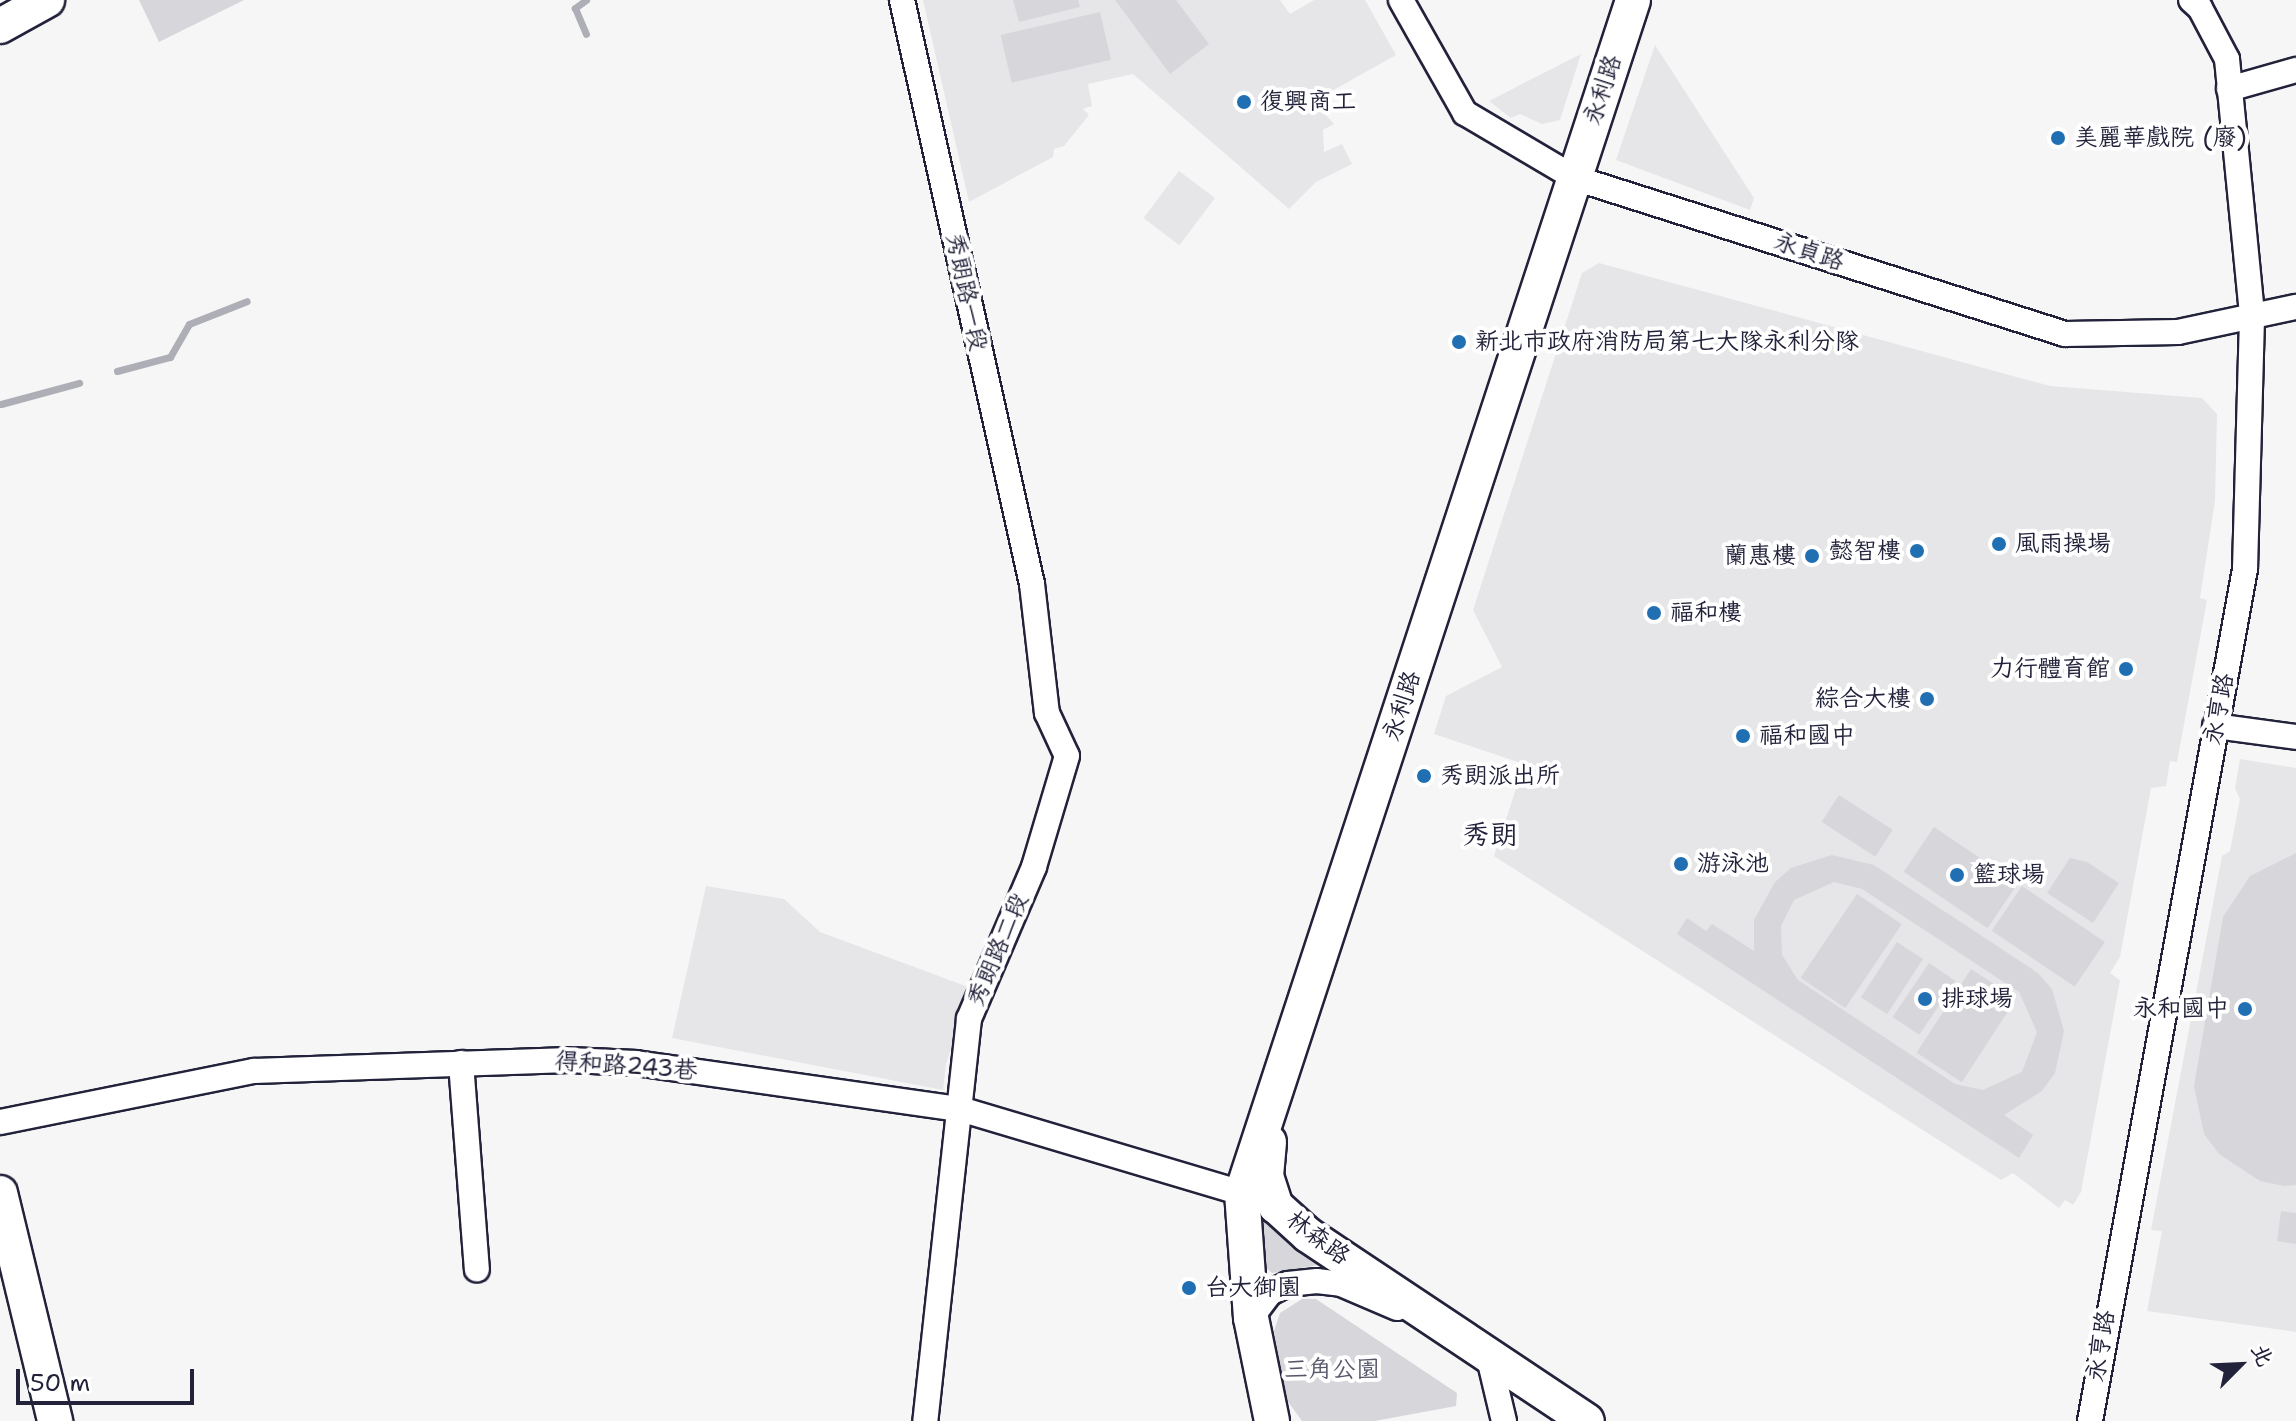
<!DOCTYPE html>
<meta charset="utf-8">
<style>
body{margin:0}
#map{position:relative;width:2296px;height:1421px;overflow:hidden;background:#f6f6f7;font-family:"Shantell Sans","LXGW WenKai TC",sans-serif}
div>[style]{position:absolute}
.built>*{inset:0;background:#e6e6e9;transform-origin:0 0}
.green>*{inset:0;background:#d7d7db;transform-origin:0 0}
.stream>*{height:7px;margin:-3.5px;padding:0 3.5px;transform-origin:3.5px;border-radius:3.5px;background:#aeaeb7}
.roads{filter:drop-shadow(2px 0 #22223b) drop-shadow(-2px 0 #22223b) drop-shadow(0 2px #22223b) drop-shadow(0 -2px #22223b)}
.street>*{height:24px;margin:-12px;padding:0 12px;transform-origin:12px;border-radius:12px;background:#fff}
.secondary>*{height:34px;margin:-17px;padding:0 17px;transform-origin:17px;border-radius:17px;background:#fff}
.dots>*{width:22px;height:22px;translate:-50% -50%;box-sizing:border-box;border:4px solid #fff;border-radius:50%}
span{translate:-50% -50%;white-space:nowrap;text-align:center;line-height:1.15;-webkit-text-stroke:8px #fff;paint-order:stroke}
.street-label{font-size:24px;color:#22223b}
.poi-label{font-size:24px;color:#22223b}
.left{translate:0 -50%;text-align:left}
.right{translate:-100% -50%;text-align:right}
.park-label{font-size:24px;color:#58586b}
.quarter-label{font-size:28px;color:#22223b}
.north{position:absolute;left:2200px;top:1325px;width:80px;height:80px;-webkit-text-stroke:6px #fff;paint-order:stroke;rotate:66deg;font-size:22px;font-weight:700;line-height:32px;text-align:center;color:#22223b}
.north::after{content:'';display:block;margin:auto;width:28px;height:36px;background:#22223b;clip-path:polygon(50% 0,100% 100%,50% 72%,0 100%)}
.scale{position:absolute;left:16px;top:1369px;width:178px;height:36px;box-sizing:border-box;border:4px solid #22223b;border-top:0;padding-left:10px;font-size:24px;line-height:28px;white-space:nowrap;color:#22223b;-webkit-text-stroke:6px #fff;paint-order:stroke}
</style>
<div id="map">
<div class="built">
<div style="clip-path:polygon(923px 0,1280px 0,1290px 14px,1314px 0,1365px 0,1396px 55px,1321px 97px,1322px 111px,1334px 124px,1323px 130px,1324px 152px,1342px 144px,1352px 164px,1316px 182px,1289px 209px,1133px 74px,1088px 84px,1092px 106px,1083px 109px,1089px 115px,1064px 146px,1054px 149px,1053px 157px,969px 202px)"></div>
<div style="clip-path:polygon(1655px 45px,1754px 198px,1750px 210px,1616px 160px)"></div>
<div style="clip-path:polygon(1581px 54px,1560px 120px,1542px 124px,1520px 114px,1511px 118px,1489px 101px)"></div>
<div style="left:1179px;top:171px;width:45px;height:59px;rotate:37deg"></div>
<div style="clip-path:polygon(1599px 263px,2050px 386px,2202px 398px,2217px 414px,2215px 501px,2200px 598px,2207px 600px,2177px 762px,2170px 761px,2166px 786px,2151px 788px,2120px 957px,2110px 973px,2120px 980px,2081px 1192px,2073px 1205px,2065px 1200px,2059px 1208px,2013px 1173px,2001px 1180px,1494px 856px,1524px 764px,1434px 734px,1446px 696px,1502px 667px,1473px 610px,1582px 273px)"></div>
<div style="clip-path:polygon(2240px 759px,2296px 768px,2296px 1332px,2147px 1311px,2162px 1231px,2151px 1230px,2222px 856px,2230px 851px,2240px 799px,2235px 788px)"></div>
<div style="clip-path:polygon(706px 886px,784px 899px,820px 932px,971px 988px,946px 1064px,943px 1090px,672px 1038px)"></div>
</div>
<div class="green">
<div style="clip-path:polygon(139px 0,244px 0,159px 42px)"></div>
<div style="clip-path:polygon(1013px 0,1078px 0,1080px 7px,1019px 22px)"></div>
<div style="clip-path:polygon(1115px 0,1176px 0,1209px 44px,1170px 74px)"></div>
<div style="left:1100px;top:12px;width:49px;height:102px;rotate:77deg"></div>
<div style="left:1839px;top:795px;width:64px;height:32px;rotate:33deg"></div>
<div style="left:1934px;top:827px;width:101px;height:54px;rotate:34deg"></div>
<div style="clip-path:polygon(2296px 853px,2296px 1185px,2284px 1186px,2260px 1181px,2219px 1154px,2204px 1134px,2194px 1086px,2223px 917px,2250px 876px)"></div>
<div style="clip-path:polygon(evenodd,1832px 855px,1874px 865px,2038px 973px,2052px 989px,2064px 1031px,2055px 1073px,2042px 1091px,2004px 1115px,2033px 1135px,2019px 1158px,1677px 934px,1687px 918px,1706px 931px,1712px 924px,1754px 951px,1754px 920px,1775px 882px,1791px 868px,1832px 855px,1834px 882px,1862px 889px,2019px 992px,2037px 1032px,2022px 1072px,1983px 1090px,1955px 1084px,1798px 980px,1782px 955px,1781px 926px,1794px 900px,1834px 882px)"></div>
<div style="clip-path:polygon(2070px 858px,2087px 862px,2119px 883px,2093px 923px,2047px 893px)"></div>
<div style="left:2022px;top:886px;width:100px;height:54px;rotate:34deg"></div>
<div style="left:1857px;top:894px;width:54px;height:101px;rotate:34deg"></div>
<div style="left:1897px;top:942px;width:31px;height:66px;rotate:33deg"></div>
<div style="left:1929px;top:963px;width:32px;height:65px;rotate:34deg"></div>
<div style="left:1971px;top:969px;width:54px;height:100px;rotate:33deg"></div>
<div style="clip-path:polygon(1261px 1208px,1291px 1242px,1318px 1265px,1272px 1273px,1265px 1267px,1257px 1212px)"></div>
<div style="clip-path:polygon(2281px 1211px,2296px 1213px,2296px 1244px,2277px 1241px)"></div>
<div style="clip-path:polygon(1302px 1299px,1316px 1299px,1457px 1393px,1456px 1406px,1375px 1421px,1302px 1421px,1286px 1399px,1274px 1331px,1280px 1313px)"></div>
</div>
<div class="stream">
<div style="left:586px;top:0;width:14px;rotate:144deg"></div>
<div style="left:575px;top:8px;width:28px;rotate:67deg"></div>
<div style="left:117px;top:371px;width:55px;rotate:-14.8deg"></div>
<div style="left:170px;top:357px;width:38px;rotate:-60deg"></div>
<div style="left:189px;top:324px;width:62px;rotate:-21.6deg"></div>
<div style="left:1px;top:404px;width:81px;rotate:-15.1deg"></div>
</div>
<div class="roads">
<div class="street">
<div style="left:902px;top:0;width:598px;rotate:77.45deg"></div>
<div style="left:1032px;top:584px;width:130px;rotate:83.4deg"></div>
<div style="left:1047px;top:713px;width:47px;rotate:65.1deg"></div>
<div style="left:1067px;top:756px;width:116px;rotate:106.6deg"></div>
<div style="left:1034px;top:867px;width:165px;rotate:113.2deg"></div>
<div style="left:969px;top:1019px;width:404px;rotate:96.2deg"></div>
<div style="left:1401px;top:0;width:130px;rotate:60.5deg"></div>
<div style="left:1465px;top:113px;width:128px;rotate:30.6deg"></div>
<div style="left:1575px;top:178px;width:514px;rotate:17.66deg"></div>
<div style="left:2065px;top:334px;width:113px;rotate:-1deg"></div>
<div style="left:2178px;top:332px;width:121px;rotate:-12deg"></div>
<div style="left:2229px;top:89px;width:70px;rotate:-15.8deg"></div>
<div style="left:2215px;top:726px;width:82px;rotate:7.7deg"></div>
<div style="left:461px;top:1063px;width:207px;rotate:85.6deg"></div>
<div style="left:0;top:1122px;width:259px;rotate:-11.4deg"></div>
<div style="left:254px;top:1071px;width:315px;rotate:-2deg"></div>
<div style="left:569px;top:1060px;width:67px;rotate:2.6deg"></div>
<div style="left:636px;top:1063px;width:327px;rotate:8.1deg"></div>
<div style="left:960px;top:1109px;width:294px;rotate:16.6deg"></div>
<div style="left:1251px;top:1318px;width:31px;rotate:-53deg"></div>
<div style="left:1270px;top:1293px;width:20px;rotate:-27deg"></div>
<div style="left:1288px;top:1284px;width:29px;rotate:-6deg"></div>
<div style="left:1317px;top:1281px;width:24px;rotate:7deg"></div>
<div style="left:1341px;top:1284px;width:61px;rotate:23.2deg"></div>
<div style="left:1488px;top:1354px;width:69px;rotate:76.6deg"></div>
<div style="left:2090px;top:1421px;width:866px;rotate:-79.69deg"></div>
<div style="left:2245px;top:569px;width:255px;rotate:-88.4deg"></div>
<div style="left:2252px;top:314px;width:256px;rotate:-95.6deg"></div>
<div style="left:2227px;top:59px;width:58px;rotate:-117.9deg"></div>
<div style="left:2200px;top:8px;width:12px;rotate:-138deg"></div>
</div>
<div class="secondary">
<div style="left:0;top:26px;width:54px;rotate:-29deg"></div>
<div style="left:1269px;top:1142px;width:34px;rotate:95deg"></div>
<div style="left:1266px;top:1176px;width:32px;rotate:72deg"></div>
<div style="left:1276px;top:1206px;width:43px;rotate:42.2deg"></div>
<div style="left:1308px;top:1235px;width:335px;rotate:33.7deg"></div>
<div style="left:0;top:1193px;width:235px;rotate:76.4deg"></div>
<div style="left:1272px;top:1421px;width:105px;rotate:-101.5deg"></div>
<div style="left:1251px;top:1318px;width:125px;rotate:-94.1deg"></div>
<div style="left:1242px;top:1193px;width:1255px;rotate:-71.85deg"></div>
</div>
</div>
<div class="dots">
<div style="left:1244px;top:102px;background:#1f6fb2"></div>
<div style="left:2058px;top:138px;background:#1f6fb2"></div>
<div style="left:1459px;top:342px;background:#1f6fb2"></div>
<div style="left:1999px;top:544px;background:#1f6fb2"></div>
<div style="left:1917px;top:551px;background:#1f6fb2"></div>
<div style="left:1812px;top:556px;background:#1f6fb2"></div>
<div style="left:1654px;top:613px;background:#1f6fb2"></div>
<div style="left:2126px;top:669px;background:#1f6fb2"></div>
<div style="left:1927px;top:699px;background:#1f6fb2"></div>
<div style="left:1743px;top:736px;background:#1f6fb2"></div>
<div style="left:1424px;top:776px;background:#1f6fb2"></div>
<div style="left:1681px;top:864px;background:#1f6fb2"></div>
<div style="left:1957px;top:875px;background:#1f6fb2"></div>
<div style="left:1925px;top:999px;background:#1f6fb2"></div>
<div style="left:2245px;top:1009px;background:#1f6fb2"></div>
<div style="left:1189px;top:1288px;background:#1f6fb2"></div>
</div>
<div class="street-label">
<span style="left:1603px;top:90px;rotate:-72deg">永利路</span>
<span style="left:1809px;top:252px;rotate:18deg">永貞路</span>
<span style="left:966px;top:292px;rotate:78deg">秀朗路一段</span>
<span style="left:1402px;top:706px;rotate:-72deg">永利路</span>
<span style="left:2219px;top:709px;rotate:-79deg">永亨路</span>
<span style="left:998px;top:950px;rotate:-67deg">秀朗路二段</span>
<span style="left:626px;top:1066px;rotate:4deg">得和路243巷</span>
<span style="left:1318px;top:1238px;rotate:37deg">林森路</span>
<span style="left:2101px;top:1346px;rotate:-81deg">永亨路</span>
</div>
<div class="poi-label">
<span class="left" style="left:1260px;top:102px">復興商工</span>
<span class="left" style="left:2074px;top:138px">美麗華戲院 (廢)</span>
<span class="left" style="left:1475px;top:342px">新北市政府消防局第七大隊永利分隊</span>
<span class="left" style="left:2015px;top:544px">風雨操場</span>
<span class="right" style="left:1901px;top:551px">懿智樓</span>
<span class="right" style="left:1796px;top:556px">蘭惠樓</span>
<span class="left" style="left:1670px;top:613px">福和樓</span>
<span class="right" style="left:2110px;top:669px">力行體育館</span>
<span class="right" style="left:1911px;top:699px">綜合大樓</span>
<span class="left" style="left:1759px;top:736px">福和國中</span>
<span class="left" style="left:1440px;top:776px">秀朗派出所</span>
<span class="left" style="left:1697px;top:864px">游泳池</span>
<span class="left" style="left:1973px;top:875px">籃球場</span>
<span class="left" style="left:1941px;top:999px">排球場</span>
<span class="right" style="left:2229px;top:1009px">永和國中</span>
<span class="left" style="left:1205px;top:1288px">台大御園</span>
</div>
<div class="park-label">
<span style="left:1332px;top:1370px">三角公園</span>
</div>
<div class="quarter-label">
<span style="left:1490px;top:834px">秀朗</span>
</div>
<div class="north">北</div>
<div class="scale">50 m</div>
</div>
